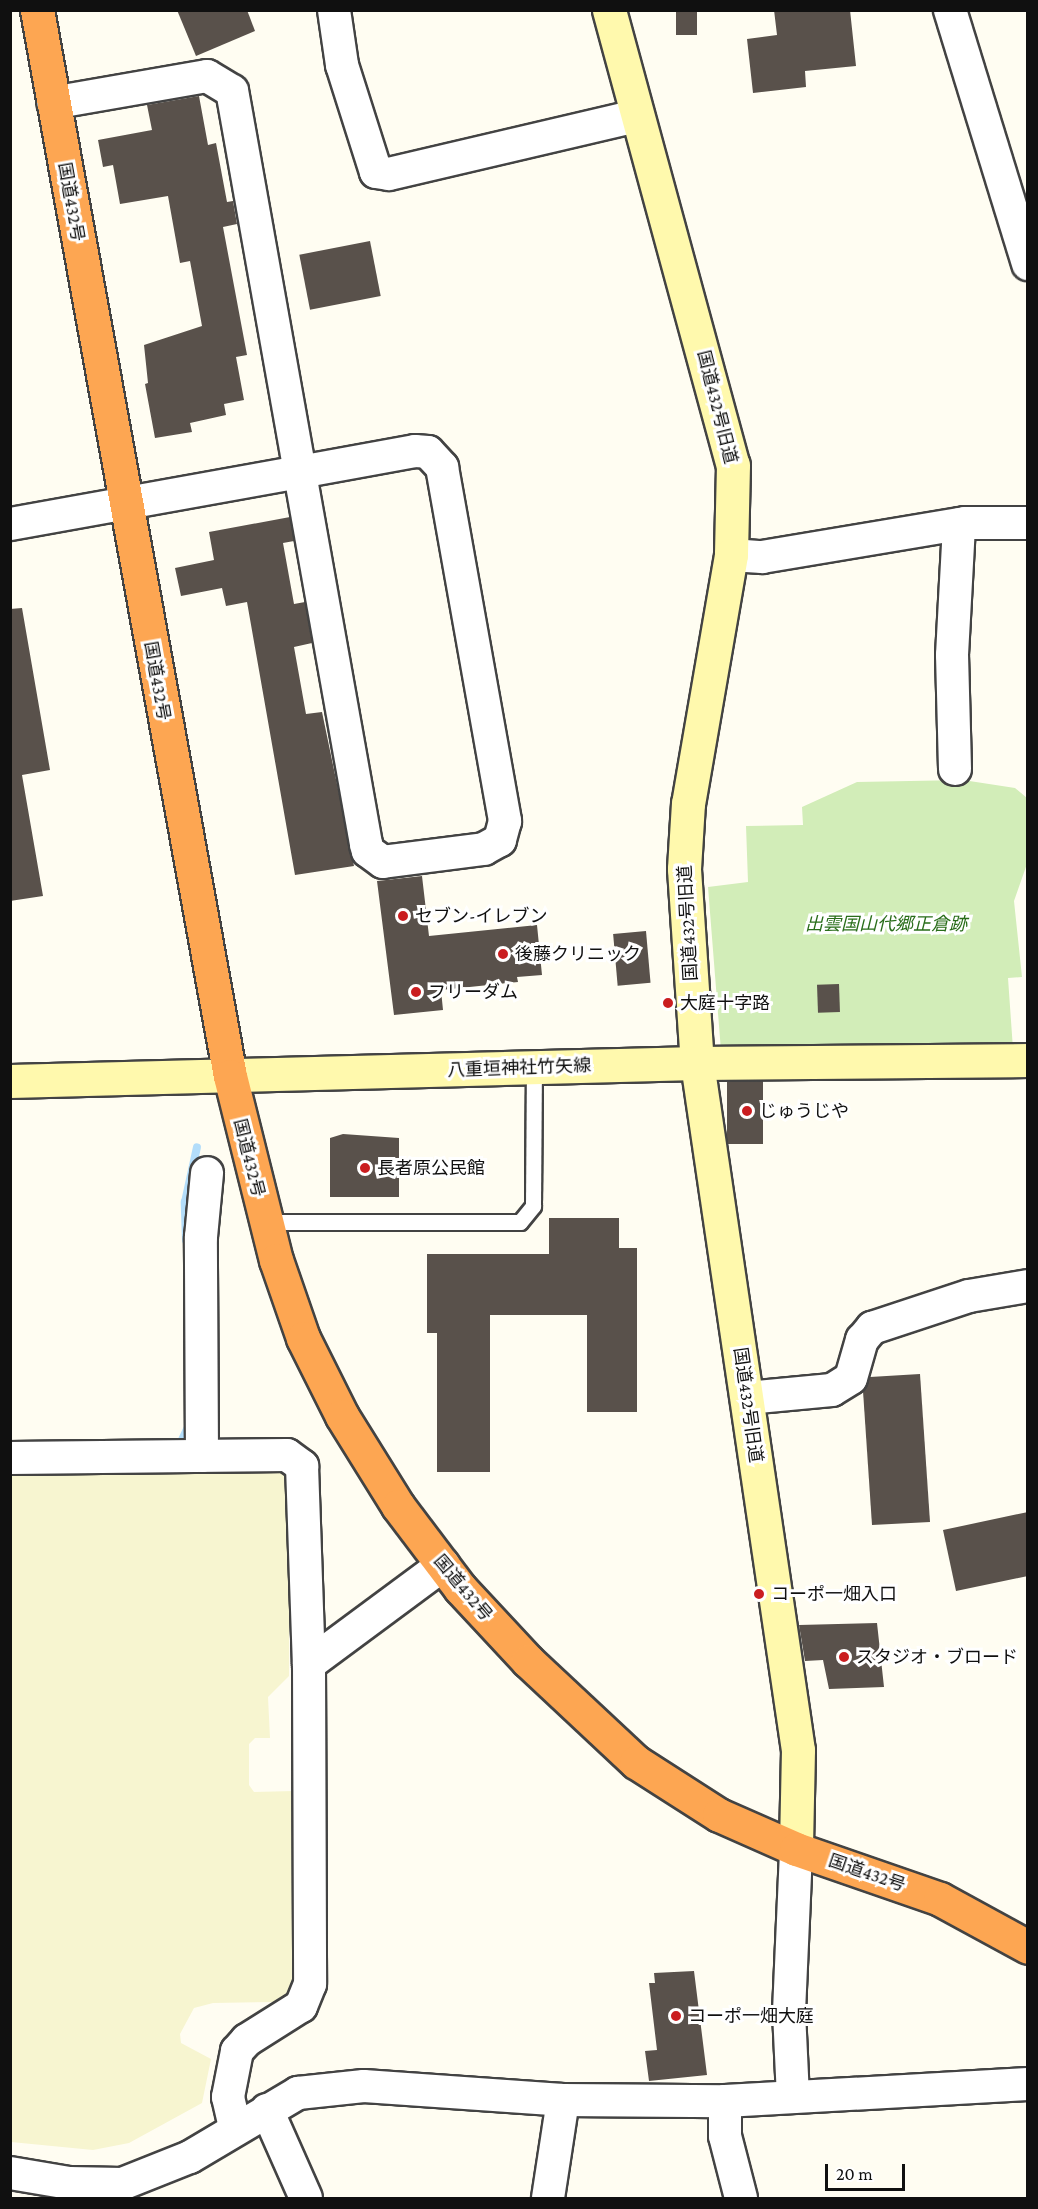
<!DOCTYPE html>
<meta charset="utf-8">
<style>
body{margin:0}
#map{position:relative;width:1038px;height:2209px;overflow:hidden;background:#fffdf2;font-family:"Crimson Pro","Noto Sans JP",serif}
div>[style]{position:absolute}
.farmland>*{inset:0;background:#f7f5d0}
.green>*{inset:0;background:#d2edb8}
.stream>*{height:8px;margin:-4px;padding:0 4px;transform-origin:4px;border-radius:4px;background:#b3ddfa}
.building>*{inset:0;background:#59514b;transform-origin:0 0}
.roads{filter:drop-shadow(2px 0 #434343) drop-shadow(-2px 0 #434343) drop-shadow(0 2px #434343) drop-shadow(0 -2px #434343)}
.lane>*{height:15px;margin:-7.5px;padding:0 7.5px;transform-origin:7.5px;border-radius:7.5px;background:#fff}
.street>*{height:32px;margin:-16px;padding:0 16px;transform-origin:16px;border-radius:16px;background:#fff}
.secondary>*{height:33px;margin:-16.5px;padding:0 16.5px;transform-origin:16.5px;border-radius:16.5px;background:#fff9ad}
.highway>*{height:33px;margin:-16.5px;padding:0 16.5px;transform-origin:16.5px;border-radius:16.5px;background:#fda652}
.dots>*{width:16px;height:16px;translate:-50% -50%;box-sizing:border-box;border:3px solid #fff;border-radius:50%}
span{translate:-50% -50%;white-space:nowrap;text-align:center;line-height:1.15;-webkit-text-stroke:6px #fff;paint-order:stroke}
.street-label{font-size:18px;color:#101010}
.poi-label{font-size:18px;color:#101010}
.left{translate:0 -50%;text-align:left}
.park-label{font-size:18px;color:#296d1a;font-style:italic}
.frame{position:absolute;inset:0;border:12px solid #101010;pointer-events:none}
.scale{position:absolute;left:825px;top:2164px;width:80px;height:27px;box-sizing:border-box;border:3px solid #101010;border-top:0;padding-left:8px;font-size:18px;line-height:21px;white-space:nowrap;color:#101010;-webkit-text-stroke:4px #fff;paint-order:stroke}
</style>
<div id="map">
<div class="farmland">
<div style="clip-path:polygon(10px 1468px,283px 1469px,289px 1477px,289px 1676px,268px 1697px,270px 1738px,255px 1738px,249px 1744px,249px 1785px,254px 1792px,294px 1791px,296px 1985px,277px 2002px,213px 2003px,194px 2008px,180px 2034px,181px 2043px,211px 2059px,202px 2103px,129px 2143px,93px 2150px,11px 2142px)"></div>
</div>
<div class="green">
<div style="clip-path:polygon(963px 780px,1015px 788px,1027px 798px,1028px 861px,1014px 901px,1022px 977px,1008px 978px,1013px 1049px,721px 1051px,708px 887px,748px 882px,746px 826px,803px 825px,802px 807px,857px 782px)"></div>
</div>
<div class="stream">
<div style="left:186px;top:1240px;width:38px;rotate:-92deg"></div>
<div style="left:185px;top:1202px;width:56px;rotate:-77.7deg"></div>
<div style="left:173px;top:1442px;width:8px"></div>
<div style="left:181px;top:1442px;width:21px;rotate:-65deg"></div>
</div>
<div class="building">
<div style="clip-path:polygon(177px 10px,247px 10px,255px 31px,196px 56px)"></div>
<div style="left:676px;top:10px;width:21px;height:25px"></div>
<div style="clip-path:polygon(774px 10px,850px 10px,856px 66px,805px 71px,806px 87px,753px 93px,747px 39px,777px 35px)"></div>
<div style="clip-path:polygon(199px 96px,208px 145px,216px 143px,227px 202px,233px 201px,237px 224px,223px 227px,247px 355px,236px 357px,244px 400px,224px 404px,226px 415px,190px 423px,192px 432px,155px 438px,145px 384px,148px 383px,144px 345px,202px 326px,190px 261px,180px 263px,168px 196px,120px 204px,113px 165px,103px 167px,98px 140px,152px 130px,147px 105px)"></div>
<div style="left:370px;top:241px;width:56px;height:72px;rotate:79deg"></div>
<div style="clip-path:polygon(290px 517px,294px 541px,283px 543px,294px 604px,305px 602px,312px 643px,294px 647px,306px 714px,322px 712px,354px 866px,295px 875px,247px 602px,226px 606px,222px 588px,181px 596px,175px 568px,214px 560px,209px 532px)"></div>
<div style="clip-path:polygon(22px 608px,50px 770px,22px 775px,43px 896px,10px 901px,10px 609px)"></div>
<div style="clip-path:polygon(422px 876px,429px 936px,537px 925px,542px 975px,517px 977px,518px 982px,441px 990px,443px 1010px,394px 1015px,377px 881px)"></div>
<div style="left:646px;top:931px;width:52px;height:33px;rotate:85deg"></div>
<div style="left:839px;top:984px;width:28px;height:22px;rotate:88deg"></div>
<div style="left:727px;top:1081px;width:36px;height:63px"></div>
<div style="clip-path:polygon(343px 1134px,399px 1138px,399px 1197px,330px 1197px,330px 1138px)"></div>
<div style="clip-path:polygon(549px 1218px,619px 1218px,619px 1248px,637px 1248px,637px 1412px,587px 1412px,587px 1315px,490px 1315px,490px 1472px,437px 1472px,437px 1333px,427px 1333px,427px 1254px,549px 1254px)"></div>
<div style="clip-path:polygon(920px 1374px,930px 1522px,872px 1525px,863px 1391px,870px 1377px)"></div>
<div style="clip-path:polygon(1028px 1512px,1028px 1576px,956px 1591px,943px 1530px)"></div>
<div style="clip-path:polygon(877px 1623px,884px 1687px,829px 1689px,823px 1660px,805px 1661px,799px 1625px)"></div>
<div style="clip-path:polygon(694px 1971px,707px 2075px,649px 2081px,645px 2051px,657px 2050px,649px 1983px,655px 1983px,654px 1973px)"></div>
</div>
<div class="roads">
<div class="lane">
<div style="left:265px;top:1222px;width:255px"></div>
<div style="left:520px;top:1222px;width:21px;rotate:-51deg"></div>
<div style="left:533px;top:1206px;width:138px;rotate:-89.6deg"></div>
</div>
<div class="street">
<div style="left:334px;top:10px;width:56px;rotate:81.7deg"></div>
<div style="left:342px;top:65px;width:112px;rotate:72.4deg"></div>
<div style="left:376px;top:172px;width:13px;rotate:9deg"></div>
<div style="left:389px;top:174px;width:254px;rotate:-13.2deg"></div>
<div style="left:950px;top:10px;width:266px;rotate:72.9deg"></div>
<div style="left:10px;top:524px;width:295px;rotate:-10.2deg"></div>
<div style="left:300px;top:472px;width:117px;rotate:-10.3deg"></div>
<div style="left:415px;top:451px;width:13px;rotate:4deg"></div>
<div style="left:428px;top:452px;width:21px;rotate:47deg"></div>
<div style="left:442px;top:467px;width:360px;rotate:79.9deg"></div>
<div style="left:505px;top:821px;width:20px;rotate:105deg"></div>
<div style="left:500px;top:840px;width:18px;rotate:151deg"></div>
<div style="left:484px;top:849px;width:102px;rotate:172.7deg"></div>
<div style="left:383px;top:862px;width:19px;rotate:-144deg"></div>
<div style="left:368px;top:851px;width:7px;rotate:-106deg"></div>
<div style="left:366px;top:844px;width:378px;rotate:-100.1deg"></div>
<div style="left:300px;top:472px;width:387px;rotate:-100.1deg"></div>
<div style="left:232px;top:91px;width:29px;rotate:-149deg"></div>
<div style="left:207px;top:76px;width:156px;rotate:170.1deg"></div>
<div style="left:731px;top:555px;width:31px;rotate:4deg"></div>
<div style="left:762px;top:557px;width:206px;rotate:-9.5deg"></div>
<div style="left:965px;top:523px;width:63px"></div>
<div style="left:955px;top:769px;width:114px;rotate:-91.5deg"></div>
<div style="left:952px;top:655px;width:131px;rotate:-86.9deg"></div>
<div style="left:747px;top:1398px;width:85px;rotate:-5.4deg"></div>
<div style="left:832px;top:1390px;width:22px;rotate:-32deg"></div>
<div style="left:851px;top:1378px;width:40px;rotate:-74deg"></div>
<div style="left:862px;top:1340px;width:16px;rotate:-50deg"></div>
<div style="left:872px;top:1328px;width:102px;rotate:-18.3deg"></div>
<div style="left:969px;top:1296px;width:60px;rotate:-9.6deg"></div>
<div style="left:202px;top:1456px;width:219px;rotate:-90.3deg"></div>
<div style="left:201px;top:1237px;width:64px;rotate:-84.6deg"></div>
<div style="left:10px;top:1458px;width:277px;rotate:-0.6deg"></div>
<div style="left:287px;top:1455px;width:19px;rotate:36deg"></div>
<div style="left:302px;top:1466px;width:198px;rotate:88deg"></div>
<div style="left:309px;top:1664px;width:320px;rotate:89.8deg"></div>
<div style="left:310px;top:1984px;width:24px;rotate:112deg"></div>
<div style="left:301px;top:2006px;width:64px;rotate:147.8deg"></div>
<div style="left:247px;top:2040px;width:15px;rotate:132deg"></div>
<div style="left:237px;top:2051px;width:47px;rotate:101.1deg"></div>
<div style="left:228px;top:2097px;width:31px;rotate:77deg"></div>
<div style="left:309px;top:1664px;width:167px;rotate:-36.5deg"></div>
<div style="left:793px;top:2097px;width:85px;rotate:-92.7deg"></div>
<div style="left:789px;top:2012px;width:163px;rotate:-87.5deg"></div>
<div style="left:725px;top:2101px;width:35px;rotate:90deg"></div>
<div style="left:725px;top:2136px;width:64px;rotate:75.5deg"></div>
<div style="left:267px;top:2110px;width:96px;rotate:66.1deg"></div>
<div style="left:10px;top:2173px;width:60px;rotate:9.6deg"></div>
<div style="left:69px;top:2183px;width:53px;rotate:1.1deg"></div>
<div style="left:122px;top:2184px;width:73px;rotate:-21.7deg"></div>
<div style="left:190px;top:2157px;width:126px;rotate:-30.7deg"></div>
<div style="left:298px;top:2093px;width:66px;rotate:-6.1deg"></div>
<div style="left:364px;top:2086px;width:199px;rotate:4deg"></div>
<div style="left:563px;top:2100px;width:162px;rotate:0.4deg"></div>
<div style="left:725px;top:2101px;width:303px;rotate:-3.2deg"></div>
<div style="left:548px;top:2198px;width:99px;rotate:-81.3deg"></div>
</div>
<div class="secondary">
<div style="left:609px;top:10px;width:472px;rotate:74.8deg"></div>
<div style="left:733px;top:465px;width:90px;rotate:91.3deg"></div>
<div style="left:731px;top:555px;width:252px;rotate:99.8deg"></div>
<div style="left:688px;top:803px;width:66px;rotate:93.5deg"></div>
<div style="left:684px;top:869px;width:194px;rotate:86.2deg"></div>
<div style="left:697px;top:1063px;width:694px;rotate:81.64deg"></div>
<div style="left:798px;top:1750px;width:99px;rotate:91.2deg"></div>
<div style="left:10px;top:1081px;width:687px;rotate:-1.5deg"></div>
<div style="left:697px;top:1063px;width:331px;rotate:-0.5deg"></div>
</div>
<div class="highway">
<div style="left:37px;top:10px;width:1083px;rotate:79.74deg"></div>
<div style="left:230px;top:1076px;width:190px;rotate:76deg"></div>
<div style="left:276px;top:1260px;width:83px;rotate:70.9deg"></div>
<div style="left:303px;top:1338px;width:87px;rotate:63.4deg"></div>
<div style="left:342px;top:1416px;width:106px;rotate:58.1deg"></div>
<div style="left:398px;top:1506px;width:103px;rotate:52.9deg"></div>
<div style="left:460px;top:1588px;width:100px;rotate:47deg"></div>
<div style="left:528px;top:1661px;width:148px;rotate:43.1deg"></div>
<div style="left:636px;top:1762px;width:98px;rotate:32.6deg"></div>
<div style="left:719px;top:1815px;width:84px;rotate:23.8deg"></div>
<div style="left:796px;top:1849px;width:152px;rotate:19.1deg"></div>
<div style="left:940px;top:1899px;width:100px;rotate:28.6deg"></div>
</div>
</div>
<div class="dots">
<div style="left:403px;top:916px;background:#ca1d20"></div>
<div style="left:503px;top:954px;background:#ca1d20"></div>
<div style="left:416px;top:992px;background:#ca1d20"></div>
<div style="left:668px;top:1003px;background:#ca1d20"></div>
<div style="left:747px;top:1111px;background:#ca1d20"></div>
<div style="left:365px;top:1168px;background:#ca1d20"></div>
<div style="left:759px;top:1594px;background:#ca1d20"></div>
<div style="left:844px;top:1657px;background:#ca1d20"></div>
<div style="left:676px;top:2016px;background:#ca1d20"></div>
</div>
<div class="street-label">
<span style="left:71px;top:202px;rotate:80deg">国道432号</span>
<span style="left:717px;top:407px;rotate:76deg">国道432号旧道</span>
<span style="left:157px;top:681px;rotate:80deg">国道432号</span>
<span style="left:688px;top:923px;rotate:-93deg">国道432号旧道</span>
<span style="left:519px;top:1068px;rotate:-2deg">八重垣神社竹矢線</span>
<span style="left:249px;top:1158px;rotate:76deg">国道432号</span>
<span style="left:748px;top:1405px;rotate:82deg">国道432号旧道</span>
<span style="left:463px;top:1588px;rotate:50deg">国道432号</span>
<span style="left:867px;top:1873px;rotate:19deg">国道432号</span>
</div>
<div class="poi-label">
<span class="left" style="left:415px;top:916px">セブン-イレブン</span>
<span class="left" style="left:515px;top:954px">後藤クリニック</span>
<span class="left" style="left:428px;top:992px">フリーダム</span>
<span class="left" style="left:680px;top:1003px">大庭十字路</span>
<span class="left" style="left:759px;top:1111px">じゅうじや</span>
<span class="left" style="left:377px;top:1168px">長者原公民館</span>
<span class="left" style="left:771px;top:1594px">コーポ一畑入口</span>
<span class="left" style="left:856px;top:1657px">スタジオ・ブロード</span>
<span class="left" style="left:688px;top:2016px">コーポ一畑大庭</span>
</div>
<div class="park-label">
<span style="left:886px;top:924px">出雲国山代郷正倉跡</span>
</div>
<div class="frame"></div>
<div class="scale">20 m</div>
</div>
